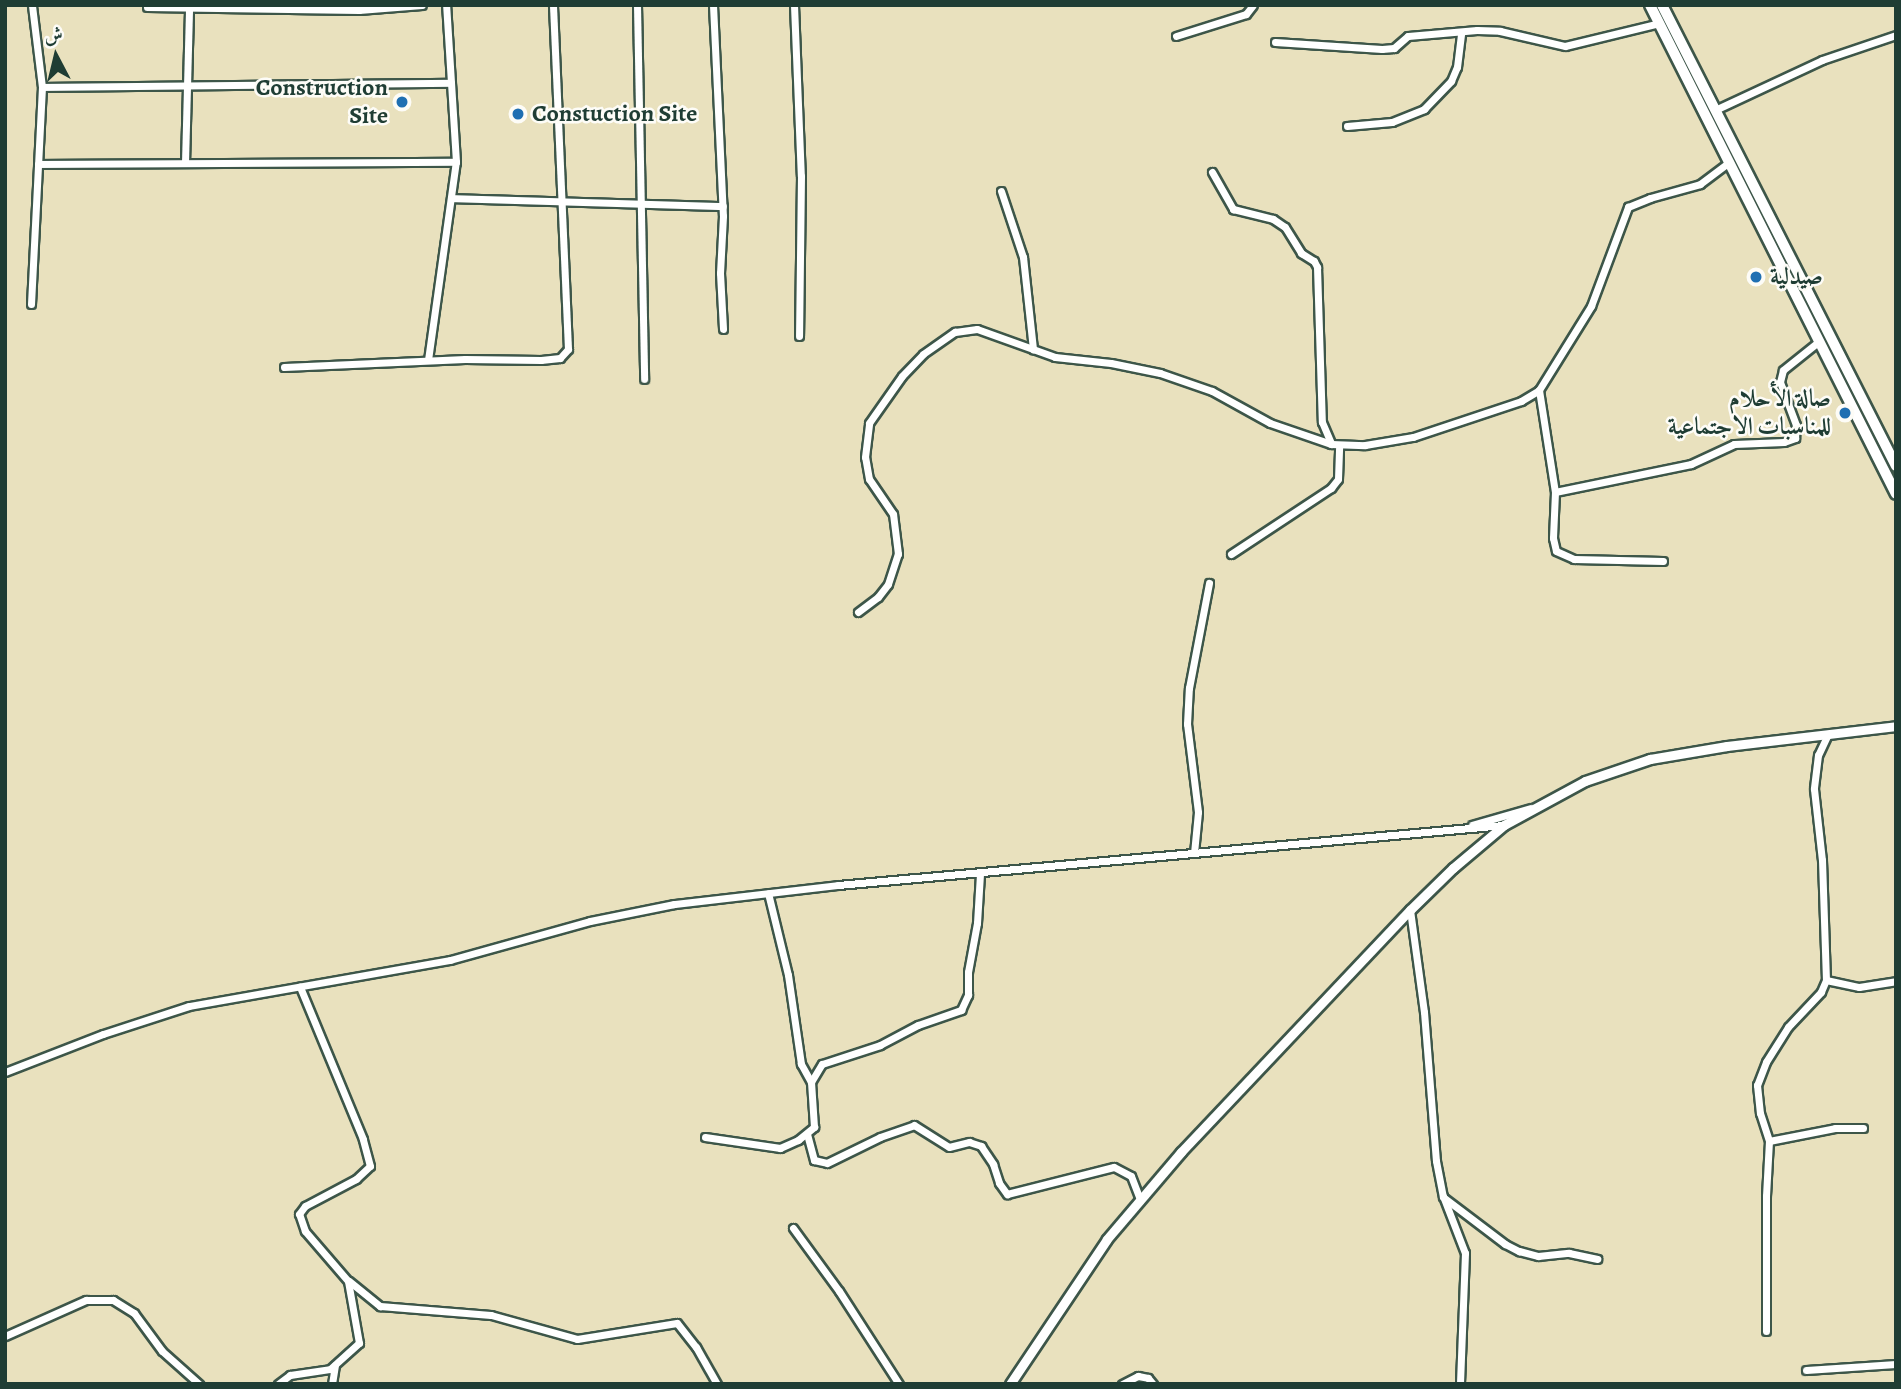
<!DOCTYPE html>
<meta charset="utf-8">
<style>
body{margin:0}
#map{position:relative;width:1901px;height:1389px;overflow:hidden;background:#e9e1be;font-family:Alegreya,Amiri,serif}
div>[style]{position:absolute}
.roads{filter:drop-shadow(2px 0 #3d5649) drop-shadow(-2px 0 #3d5649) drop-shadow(0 2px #3d5649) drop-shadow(0 -2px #3d5649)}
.minor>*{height:7px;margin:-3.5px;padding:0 3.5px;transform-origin:3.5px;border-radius:3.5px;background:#fff}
.tertiary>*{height:9px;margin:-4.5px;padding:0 4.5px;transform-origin:4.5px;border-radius:4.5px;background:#fff}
.primary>*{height:10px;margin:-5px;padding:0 5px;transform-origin:5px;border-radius:5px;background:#fff}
.dots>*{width:19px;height:19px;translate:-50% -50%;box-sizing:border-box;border:4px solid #fdfcf7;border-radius:50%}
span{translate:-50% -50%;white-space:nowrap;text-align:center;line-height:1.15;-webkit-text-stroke:5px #fdfcf7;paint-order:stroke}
.poi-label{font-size:24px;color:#1f3d34;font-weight:700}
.right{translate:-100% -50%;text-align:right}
.left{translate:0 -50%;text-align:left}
.frame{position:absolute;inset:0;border:7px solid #1f3d34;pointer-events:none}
.north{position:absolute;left:21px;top:21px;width:70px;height:70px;-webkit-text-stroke:5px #fdfcf7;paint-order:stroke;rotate:353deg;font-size:19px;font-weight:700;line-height:28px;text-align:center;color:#1f3d34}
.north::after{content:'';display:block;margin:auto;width:24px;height:32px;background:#1f3d34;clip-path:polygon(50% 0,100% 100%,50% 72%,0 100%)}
</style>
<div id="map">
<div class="roads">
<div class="minor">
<div style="left:637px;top:5px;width:374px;rotate:88.9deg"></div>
<div style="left:713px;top:5px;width:211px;rotate:87.3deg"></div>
<div style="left:723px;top:216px;width:57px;rotate:93deg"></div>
<div style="left:720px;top:273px;width:56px;rotate:86.9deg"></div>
<div style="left:794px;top:5px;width:171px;rotate:87.7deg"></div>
<div style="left:801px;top:176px;width:160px;rotate:90.7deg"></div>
<div style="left:147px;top:7px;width:212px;rotate:0.8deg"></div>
<div style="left:359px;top:10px;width:63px;rotate:-4.5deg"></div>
<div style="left:1176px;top:36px;width:73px;rotate:-17.4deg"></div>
<div style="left:1246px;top:14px;width:11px;rotate:-52deg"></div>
<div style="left:1275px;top:42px;width:107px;rotate:3.7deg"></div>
<div style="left:1382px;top:49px;width:12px;rotate:-5deg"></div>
<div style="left:1394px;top:48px;width:18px;rotate:-41deg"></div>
<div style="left:1408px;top:36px;width:69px;rotate:-5deg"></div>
<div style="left:1477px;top:30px;width:23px;rotate:2deg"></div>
<div style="left:1500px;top:31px;width:67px;rotate:13deg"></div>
<div style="left:1565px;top:46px;width:97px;rotate:-13.7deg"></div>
<div style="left:42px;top:87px;width:409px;rotate:-0.6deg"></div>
<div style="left:1715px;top:110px;width:118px;rotate:-25deg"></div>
<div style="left:1822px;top:60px;width:78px;rotate:-18.7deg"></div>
<div style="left:1347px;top:126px;width:45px;rotate:-5.1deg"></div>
<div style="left:1392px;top:122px;width:35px;rotate:-22deg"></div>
<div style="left:1424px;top:109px;width:39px;rotate:-46deg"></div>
<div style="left:1451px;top:81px;width:15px;rotate:-67deg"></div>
<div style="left:1457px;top:67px;width:35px;rotate:-83deg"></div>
<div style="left:185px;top:163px;width:157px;rotate:-88.5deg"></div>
<div style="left:38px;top:164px;width:418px;rotate:-0.3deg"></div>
<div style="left:1212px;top:172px;width:43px;rotate:60.4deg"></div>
<div style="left:1233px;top:209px;width:41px;rotate:14deg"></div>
<div style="left:1273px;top:219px;width:14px;rotate:34deg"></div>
<div style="left:1285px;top:227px;width:31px;rotate:58deg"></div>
<div style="left:1301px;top:253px;width:15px;rotate:32deg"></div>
<div style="left:1314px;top:261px;width:7px;rotate:63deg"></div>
<div style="left:1317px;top:267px;width:155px;rotate:88.2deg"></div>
<div style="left:1322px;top:422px;width:23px;rotate:67deg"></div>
<div style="left:1001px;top:191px;width:70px;rotate:71.6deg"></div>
<div style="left:1023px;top:257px;width:93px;rotate:83.8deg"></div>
<div style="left:451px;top:198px;width:272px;rotate:1.7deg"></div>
<div style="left:31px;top:304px;width:217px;rotate:-87.1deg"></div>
<div style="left:42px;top:87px;width:83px;rotate:-97deg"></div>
<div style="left:428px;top:360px;width:200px;rotate:-82deg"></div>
<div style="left:456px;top:162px;width:157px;rotate:-93.6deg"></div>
<div style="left:284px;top:367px;width:181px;rotate:-2.5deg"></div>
<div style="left:465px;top:359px;width:76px;rotate:0.8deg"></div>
<div style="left:541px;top:360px;width:19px;rotate:-6deg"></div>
<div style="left:560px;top:358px;width:12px;rotate:-48deg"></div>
<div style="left:568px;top:349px;width:344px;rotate:-92.5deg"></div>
<div style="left:1539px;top:390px;width:103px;rotate:81.1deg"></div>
<div style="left:1555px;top:492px;width:46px;rotate:92.5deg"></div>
<div style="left:1553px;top:538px;width:13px;rotate:77deg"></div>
<div style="left:1556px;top:551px;width:20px;rotate:24deg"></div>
<div style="left:1574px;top:559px;width:89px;rotate:1.3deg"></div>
<div style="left:1555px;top:492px;width:139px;rotate:-11.6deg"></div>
<div style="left:1691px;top:464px;width:47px;rotate:-24.9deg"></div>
<div style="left:1734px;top:444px;width:50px;rotate:-2.3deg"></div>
<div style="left:1784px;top:442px;width:12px;rotate:-20deg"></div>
<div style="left:1795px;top:438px;width:13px;rotate:-86deg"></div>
<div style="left:1796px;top:425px;width:46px;rotate:-110.4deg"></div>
<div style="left:1780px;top:382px;width:12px;rotate:-76deg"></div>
<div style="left:1783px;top:370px;width:45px;rotate:-38.7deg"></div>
<div style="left:1231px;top:554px;width:120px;rotate:-33.4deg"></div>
<div style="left:1331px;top:488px;width:11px;rotate:-52deg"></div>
<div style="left:1338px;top:479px;width:33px;rotate:-88deg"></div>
<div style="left:858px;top:612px;width:25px;rotate:-37deg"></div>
<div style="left:878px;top:597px;width:16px;rotate:-52deg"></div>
<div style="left:888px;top:584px;width:32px;rotate:-72deg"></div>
<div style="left:898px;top:554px;width:40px;rotate:-97.1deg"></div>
<div style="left:893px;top:514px;width:42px;rotate:-124.4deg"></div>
<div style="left:869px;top:479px;width:22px;rotate:-100deg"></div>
<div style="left:865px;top:457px;width:34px;rotate:-83deg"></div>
<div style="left:869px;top:423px;width:57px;rotate:-54.9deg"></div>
<div style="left:902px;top:376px;width:30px;rotate:-46deg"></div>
<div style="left:923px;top:354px;width:39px;rotate:-35deg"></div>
<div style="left:955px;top:332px;width:22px;rotate:-8deg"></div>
<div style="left:977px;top:329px;width:83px;rotate:19.7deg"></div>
<div style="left:1055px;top:357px;width:56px;rotate:6.1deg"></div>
<div style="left:1111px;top:363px;width:50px;rotate:11.5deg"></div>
<div style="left:1160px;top:373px;width:55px;rotate:19.1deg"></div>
<div style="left:1212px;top:391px;width:66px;rotate:28.9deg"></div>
<div style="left:1270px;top:423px;width:65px;rotate:19deg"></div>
<div style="left:1331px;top:444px;width:34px;rotate:2deg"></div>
<div style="left:1365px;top:445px;width:49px;rotate:-9.5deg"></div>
<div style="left:1413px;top:437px;width:114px;rotate:-18.4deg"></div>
<div style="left:1521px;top:401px;width:21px;rotate:-31deg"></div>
<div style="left:1539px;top:390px;width:99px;rotate:-58.2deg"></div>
<div style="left:1591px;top:306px;width:106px;rotate:-69.5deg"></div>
<div style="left:1628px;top:207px;width:24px;rotate:-22deg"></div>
<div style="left:1650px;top:198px;width:52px;rotate:-15.6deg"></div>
<div style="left:1700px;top:184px;width:35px;rotate:-37deg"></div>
<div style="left:1828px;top:734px;width:23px;rotate:115deg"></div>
<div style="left:1818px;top:755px;width:34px;rotate:97deg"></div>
<div style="left:1814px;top:789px;width:71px;rotate:83.6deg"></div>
<div style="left:1822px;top:860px;width:120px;rotate:88.1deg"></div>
<div style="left:1826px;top:980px;width:13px;rotate:113deg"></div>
<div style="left:1821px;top:992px;width:48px;rotate:133.3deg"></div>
<div style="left:1788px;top:1027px;width:41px;rotate:122.2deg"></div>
<div style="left:1766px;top:1062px;width:25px;rotate:111deg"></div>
<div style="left:1757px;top:1085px;width:28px;rotate:84deg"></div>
<div style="left:1760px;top:1113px;width:29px;rotate:72deg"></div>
<div style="left:1769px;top:1141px;width:67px;rotate:-11.1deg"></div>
<div style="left:1835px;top:1128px;width:28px"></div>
<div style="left:1472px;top:825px;width:61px;rotate:-16.1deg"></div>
<div style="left:1194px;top:853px;width:41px;rotate:-84.4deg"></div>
<div style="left:1198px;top:812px;width:89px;rotate:-97.1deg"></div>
<div style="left:1187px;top:724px;width:36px;rotate:-87deg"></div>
<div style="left:1189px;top:688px;width:107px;rotate:-79.2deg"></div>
<div style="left:1410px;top:910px;width:103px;rotate:82.2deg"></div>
<div style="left:1424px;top:1012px;width:149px;rotate:85.4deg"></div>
<div style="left:1436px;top:1161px;width:36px;rotate:79deg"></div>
<div style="left:1443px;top:1196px;width:61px;rotate:68.9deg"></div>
<div style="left:1465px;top:1253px;width:131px;rotate:92.2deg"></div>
<div style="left:1826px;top:980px;width:34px;rotate:12deg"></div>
<div style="left:1859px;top:987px;width:37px;rotate:-9deg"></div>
<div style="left:5px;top:1072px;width:105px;rotate:-21.2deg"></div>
<div style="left:103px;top:1034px;width:90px;rotate:-18deg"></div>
<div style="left:189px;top:1006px;width:265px;rotate:-10deg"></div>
<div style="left:450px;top:960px;width:145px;rotate:-15.6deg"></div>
<div style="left:590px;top:921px;width:86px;rotate:-11.4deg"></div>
<div style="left:674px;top:904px;width:165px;rotate:-6.6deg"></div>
<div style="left:838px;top:885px;width:669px;rotate:-5.15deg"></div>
<div style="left:811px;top:1082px;width:21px;rotate:-59deg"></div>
<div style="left:822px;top:1064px;width:61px;rotate:-18.1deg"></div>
<div style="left:880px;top:1045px;width:43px;rotate:-27.8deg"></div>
<div style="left:918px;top:1025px;width:46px;rotate:-19.2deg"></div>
<div style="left:961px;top:1010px;width:17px;rotate:-65deg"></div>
<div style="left:968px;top:995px;width:23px;rotate:-90deg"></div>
<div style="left:968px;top:972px;width:50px;rotate:-79.6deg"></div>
<div style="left:977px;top:923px;width:49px;rotate:-86.5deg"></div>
<div style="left:807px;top:1134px;width:27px;rotate:75deg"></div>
<div style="left:814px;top:1160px;width:13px;rotate:13deg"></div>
<div style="left:827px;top:1163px;width:59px;rotate:-26.1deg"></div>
<div style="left:880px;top:1137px;width:36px;rotate:-19deg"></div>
<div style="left:914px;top:1125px;width:41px;rotate:32.2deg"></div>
<div style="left:949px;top:1147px;width:21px;rotate:-14deg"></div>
<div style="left:969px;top:1142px;width:13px;rotate:18deg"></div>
<div style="left:981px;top:1146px;width:22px;rotate:56deg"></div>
<div style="left:993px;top:1164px;width:20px;rotate:72deg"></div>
<div style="left:999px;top:1183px;width:14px;rotate:54deg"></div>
<div style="left:1007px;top:1194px;width:110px;rotate:-14.2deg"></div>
<div style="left:1114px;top:1167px;width:19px;rotate:28deg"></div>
<div style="left:1131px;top:1176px;width:25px;rotate:69deg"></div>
<div style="left:705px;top:1137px;width:76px;rotate:8.3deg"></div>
<div style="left:780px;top:1148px;width:20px;rotate:-24deg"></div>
<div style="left:798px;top:1140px;width:21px;rotate:-39deg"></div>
<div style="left:814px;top:1127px;width:45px;rotate:-93.8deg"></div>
<div style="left:811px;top:1082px;width:21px;rotate:-119deg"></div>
<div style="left:801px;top:1064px;width:90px;rotate:-98.3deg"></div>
<div style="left:788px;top:975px;width:84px;rotate:-103.7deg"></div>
<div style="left:1443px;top:1197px;width:78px;rotate:37.2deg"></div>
<div style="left:1505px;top:1244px;width:16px;rotate:27deg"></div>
<div style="left:1519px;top:1251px;width:20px;rotate:15deg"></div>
<div style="left:1538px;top:1256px;width:31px;rotate:-6deg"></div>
<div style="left:1569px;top:1253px;width:29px;rotate:12deg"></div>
<div style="left:793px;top:1228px;width:78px;rotate:53.9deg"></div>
<div style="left:839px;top:1291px;width:111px;rotate:57.2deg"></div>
<div style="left:349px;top:1281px;width:40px;rotate:39deg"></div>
<div style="left:380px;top:1306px;width:111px;rotate:4.6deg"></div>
<div style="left:491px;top:1315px;width:89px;rotate:15.6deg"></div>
<div style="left:577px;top:1339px;width:101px;rotate:-9.1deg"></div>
<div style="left:677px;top:1323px;width:31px;rotate:52deg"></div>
<div style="left:696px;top:1347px;width:43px;rotate:60.4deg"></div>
<div style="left:1766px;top:1331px;width:135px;rotate:-90deg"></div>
<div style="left:1766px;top:1196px;width:55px;rotate:-86.9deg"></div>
<div style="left:5px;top:1336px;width:89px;rotate:-24deg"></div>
<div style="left:86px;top:1300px;width:27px"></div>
<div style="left:113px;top:1300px;width:25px;rotate:32deg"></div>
<div style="left:134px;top:1313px;width:47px;rotate:53.6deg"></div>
<div style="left:162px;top:1351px;width:50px;rotate:41.7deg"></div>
<div style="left:1806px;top:1370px;width:90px;rotate:-3.8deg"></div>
<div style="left:278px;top:1384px;width:15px;rotate:-37deg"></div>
<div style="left:290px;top:1375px;width:40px;rotate:-8.5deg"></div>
<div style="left:330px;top:1369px;width:39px;rotate:-42deg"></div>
<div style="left:359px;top:1343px;width:63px;rotate:-100.1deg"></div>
<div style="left:348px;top:1281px;width:66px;rotate:-130.7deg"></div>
<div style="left:305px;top:1231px;width:18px;rotate:-109deg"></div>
<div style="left:299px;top:1214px;width:10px;rotate:-53deg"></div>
<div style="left:305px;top:1206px;width:58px;rotate:-27.9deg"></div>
<div style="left:356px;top:1179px;width:19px;rotate:-43deg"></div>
<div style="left:370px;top:1166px;width:28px;rotate:-105deg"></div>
<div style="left:363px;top:1139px;width:165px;rotate:-112.5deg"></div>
<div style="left:332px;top:1384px;width:19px;rotate:-81deg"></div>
<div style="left:1122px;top:1384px;width:18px;rotate:-27deg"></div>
<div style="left:1138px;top:1376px;width:10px;rotate:11deg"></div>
<div style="left:1148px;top:1378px;width:8px;rotate:50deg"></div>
</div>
<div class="tertiary">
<div style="left:1010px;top:1384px;width:174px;rotate:-56.2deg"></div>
<div style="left:1107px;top:1239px;width:114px;rotate:-49.6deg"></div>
<div style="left:1181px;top:1152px;width:333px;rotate:-46.6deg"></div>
<div style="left:1410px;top:910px;width:60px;rotate:-44.3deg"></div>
<div style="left:1453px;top:868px;width:67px;rotate:-40.1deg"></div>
<div style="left:1504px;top:825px;width:92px;rotate:-28.5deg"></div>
<div style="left:1585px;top:781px;width:69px;rotate:-18.7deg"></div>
<div style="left:1650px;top:759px;width:78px;rotate:-9.6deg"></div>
<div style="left:1727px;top:746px;width:170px;rotate:-6.7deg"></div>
</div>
<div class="primary">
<div style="left:1650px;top:5px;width:547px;rotate:63.29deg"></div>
<div style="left:1662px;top:5px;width:517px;rotate:63.09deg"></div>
</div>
</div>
<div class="dots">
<div style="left:402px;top:102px;background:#1f6fb2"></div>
<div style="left:518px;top:114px;background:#1f6fb2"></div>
<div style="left:1756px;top:277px;background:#1f6fb2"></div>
<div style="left:1845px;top:413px;background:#1f6fb2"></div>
</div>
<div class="poi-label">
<span class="right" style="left:388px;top:102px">Construction<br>Site</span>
<span class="left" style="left:532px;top:114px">Constuction Site</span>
<span class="left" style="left:1770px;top:277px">صيدلية</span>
<span class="right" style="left:1831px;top:413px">صالة الأحلام<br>للمناسبات الاجتماعية</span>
</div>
<div class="frame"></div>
<div class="north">ش</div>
</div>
